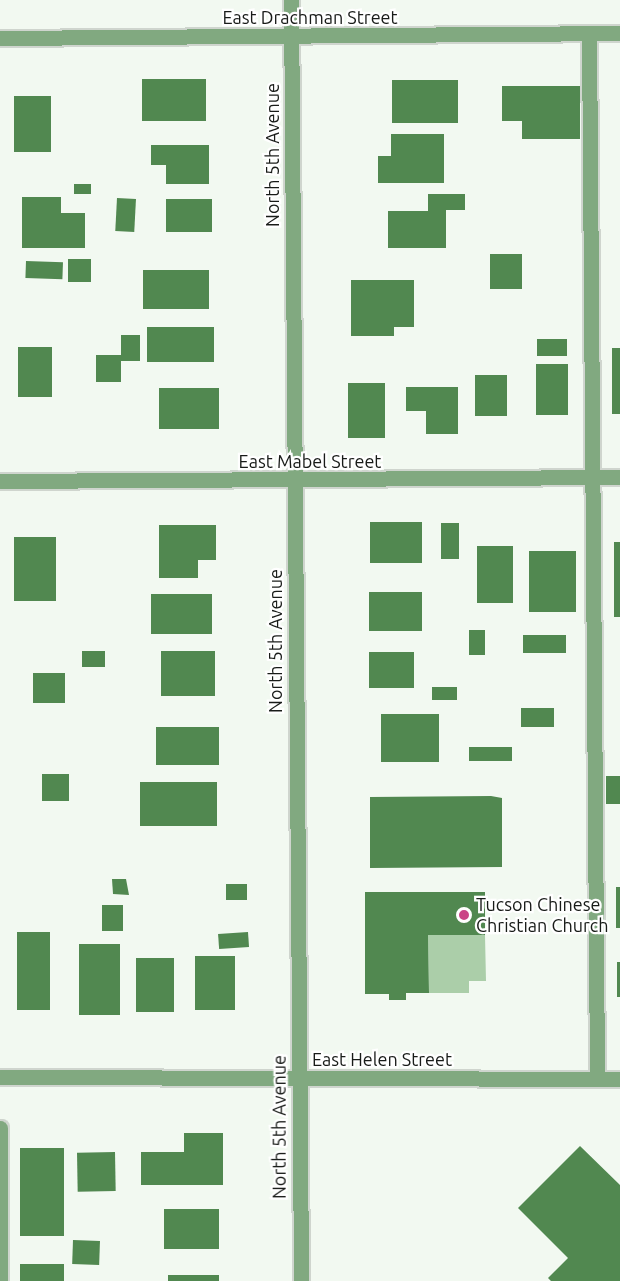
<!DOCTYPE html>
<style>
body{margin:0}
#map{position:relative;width:620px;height:1281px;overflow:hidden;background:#f2f9f1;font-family:Ubuntu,sans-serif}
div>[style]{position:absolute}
.green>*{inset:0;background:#abcea9}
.building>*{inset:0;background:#518850;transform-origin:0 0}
.roads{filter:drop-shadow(2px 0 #cfd5ce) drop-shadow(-2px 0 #cfd5ce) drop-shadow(0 2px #cfd5ce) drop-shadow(0 -2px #cfd5ce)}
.minor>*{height:15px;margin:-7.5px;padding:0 7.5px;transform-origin:7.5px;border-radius:7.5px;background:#81a980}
.dots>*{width:16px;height:16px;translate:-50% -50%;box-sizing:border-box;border:3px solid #fff;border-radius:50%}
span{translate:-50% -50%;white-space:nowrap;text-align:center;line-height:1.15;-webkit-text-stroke:4.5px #fff;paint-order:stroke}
.street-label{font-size:18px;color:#181b18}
.poi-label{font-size:18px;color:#181b18}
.left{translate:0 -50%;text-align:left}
</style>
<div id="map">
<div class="green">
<div style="clip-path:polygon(428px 935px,485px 935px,486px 981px,469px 981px,469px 993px,429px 993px)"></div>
</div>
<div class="building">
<div style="left:142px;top:79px;width:64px;height:42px"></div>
<div style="left:392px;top:80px;width:66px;height:43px"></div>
<div style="clip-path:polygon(502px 86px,580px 86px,580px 139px,522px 139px,522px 121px,502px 121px)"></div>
<div style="left:14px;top:96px;width:37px;height:56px"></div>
<div style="clip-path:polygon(391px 134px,444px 134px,444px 183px,378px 183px,378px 156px,391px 156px)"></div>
<div style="clip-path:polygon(151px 145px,209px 145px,209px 184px,166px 184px,166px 165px,151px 165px)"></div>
<div style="left:91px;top:184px;width:10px;height:17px;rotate:90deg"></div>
<div style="clip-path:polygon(428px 194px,465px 194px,465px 210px,446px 210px,446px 248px,388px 248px,388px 211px,428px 211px)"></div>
<div style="clip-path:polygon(22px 197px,61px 197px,61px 213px,85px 213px,85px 248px,22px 248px)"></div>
<div style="left:117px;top:198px;width:19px;height:33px;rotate:3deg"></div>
<div style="left:166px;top:199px;width:46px;height:33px"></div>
<div style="left:490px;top:254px;width:32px;height:35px"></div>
<div style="left:68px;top:259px;width:23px;height:23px"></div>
<div style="left:26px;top:261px;width:37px;height:17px;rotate:2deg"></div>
<div style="left:143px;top:270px;width:66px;height:39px"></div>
<div style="clip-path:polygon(351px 280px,414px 280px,414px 327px,394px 327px,394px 336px,351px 336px)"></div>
<div style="left:147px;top:327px;width:67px;height:35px"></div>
<div style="clip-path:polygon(121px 335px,140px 335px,140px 361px,121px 361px,121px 382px,96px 382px,96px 355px,121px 355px)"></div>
<div style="left:537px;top:339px;width:30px;height:17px"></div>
<div style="left:18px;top:347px;width:34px;height:50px"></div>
<div style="left:612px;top:348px;width:8px;height:66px"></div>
<div style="left:536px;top:364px;width:32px;height:51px"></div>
<div style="left:475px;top:375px;width:32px;height:41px"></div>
<div style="left:348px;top:383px;width:37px;height:55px"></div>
<div style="clip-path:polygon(406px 387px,458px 387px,458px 434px,426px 434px,426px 411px,406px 411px)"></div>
<div style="left:159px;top:388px;width:60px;height:41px"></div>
<div style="left:370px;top:522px;width:52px;height:41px"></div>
<div style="left:441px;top:523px;width:18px;height:36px"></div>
<div style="clip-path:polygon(159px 525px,216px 525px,216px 560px,198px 560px,198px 578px,159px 578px)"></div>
<div style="left:14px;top:537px;width:42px;height:64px"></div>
<div style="left:614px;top:542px;width:6px;height:75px"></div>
<div style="left:477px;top:546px;width:36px;height:57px"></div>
<div style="left:529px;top:551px;width:47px;height:61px"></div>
<div style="left:369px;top:592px;width:53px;height:39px"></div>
<div style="left:151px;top:594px;width:61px;height:40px"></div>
<div style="left:469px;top:630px;width:16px;height:25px"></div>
<div style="left:523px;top:635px;width:43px;height:18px"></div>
<div style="left:82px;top:651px;width:23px;height:16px"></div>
<div style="left:161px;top:651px;width:54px;height:45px"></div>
<div style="left:369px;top:652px;width:45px;height:36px"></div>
<div style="left:33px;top:673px;width:32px;height:30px"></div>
<div style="left:432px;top:687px;width:25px;height:13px"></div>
<div style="left:554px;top:708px;width:19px;height:33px;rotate:90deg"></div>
<div style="left:381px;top:714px;width:58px;height:48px"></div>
<div style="left:156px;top:727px;width:63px;height:38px"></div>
<div style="left:469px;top:747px;width:43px;height:14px"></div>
<div style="left:42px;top:774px;width:27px;height:27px"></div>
<div style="left:606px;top:776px;width:14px;height:28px"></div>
<div style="left:140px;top:782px;width:77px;height:44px"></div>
<div style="clip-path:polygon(491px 796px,502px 798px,502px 867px,370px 868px,370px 797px)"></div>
<div style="clip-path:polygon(112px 879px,126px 879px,129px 895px,113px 894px)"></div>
<div style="left:226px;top:884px;width:21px;height:16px"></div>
<div style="left:616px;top:887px;width:4px;height:41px"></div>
<div style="clip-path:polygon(365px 892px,485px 892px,485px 935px,428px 935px,429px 993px,406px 993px,406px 1000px,389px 1000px,389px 994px,365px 994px)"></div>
<div style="left:102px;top:905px;width:21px;height:26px"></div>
<div style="left:17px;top:932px;width:33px;height:78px"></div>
<div style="left:248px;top:932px;width:15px;height:30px;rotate:86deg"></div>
<div style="left:79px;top:944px;width:41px;height:71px"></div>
<div style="left:195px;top:956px;width:40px;height:54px"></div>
<div style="left:136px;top:958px;width:38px;height:54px"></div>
<div style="left:617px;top:962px;width:3px;height:35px"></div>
<div style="clip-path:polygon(184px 1133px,223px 1133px,223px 1185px,141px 1185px,141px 1152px,184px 1152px)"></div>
<div style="clip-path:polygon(580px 1146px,620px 1185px,620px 1281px,551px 1281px,548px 1278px,568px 1258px,518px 1208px)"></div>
<div style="left:20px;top:1148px;width:44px;height:88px"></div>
<div style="left:115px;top:1152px;width:39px;height:38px;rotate:89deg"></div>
<div style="left:164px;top:1209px;width:55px;height:40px"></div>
<div style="left:73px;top:1240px;width:27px;height:24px;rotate:2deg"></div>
<div style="left:20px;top:1264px;width:44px;height:17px"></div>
<div style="left:168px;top:1275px;width:51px;height:6px"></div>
</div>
<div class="roads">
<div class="minor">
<div style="left:291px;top:0;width:1281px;rotate:89.55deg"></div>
<div style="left:589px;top:34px;width:1044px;rotate:89.56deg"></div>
<div style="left:0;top:38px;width:620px;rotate:-0.46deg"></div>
<div style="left:0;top:481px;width:620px;rotate:-0.37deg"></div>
<div style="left:0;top:1077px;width:620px;rotate:0.18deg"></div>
<div style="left:0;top:1128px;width:153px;rotate:90deg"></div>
</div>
</div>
<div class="dots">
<div style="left:464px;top:915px;background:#ca4486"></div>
</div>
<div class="street-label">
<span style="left:310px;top:17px">East Drachman Street</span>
<span style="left:272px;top:155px;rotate:-90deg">North 5th Avenue</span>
<span style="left:310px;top:461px">East Mabel Street</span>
<span style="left:275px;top:641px;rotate:-90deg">North 5th Avenue</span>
<span style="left:382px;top:1059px">East Helen Street</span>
<span style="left:279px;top:1127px;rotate:-90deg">North 5th Avenue</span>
</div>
<div class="poi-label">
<span class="left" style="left:476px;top:915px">Tucson Chinese<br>Christian Church</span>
</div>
</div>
